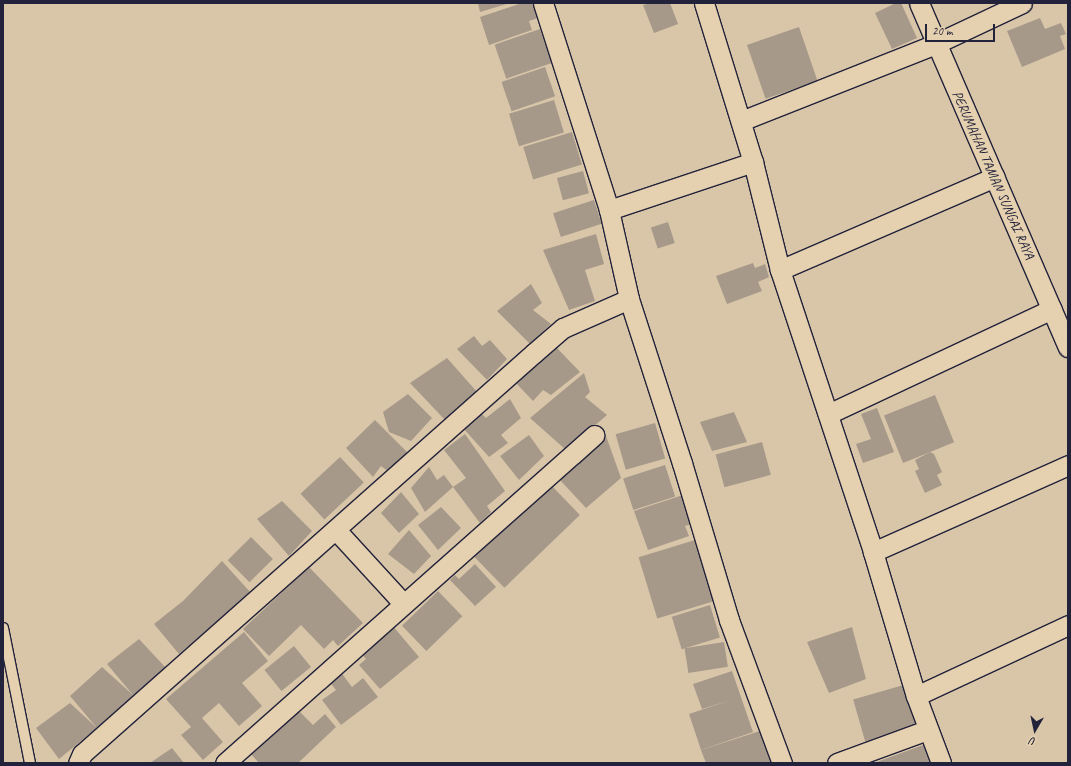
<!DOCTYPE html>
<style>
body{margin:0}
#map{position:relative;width:1071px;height:766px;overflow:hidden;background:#d9c6a8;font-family:Caveat,sans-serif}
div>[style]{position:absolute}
.building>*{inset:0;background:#a6998a;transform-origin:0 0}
.roads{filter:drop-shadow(1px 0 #22223b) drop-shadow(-1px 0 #22223b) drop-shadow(0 1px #22223b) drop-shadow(0 -1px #22223b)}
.service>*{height:10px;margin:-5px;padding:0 5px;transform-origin:5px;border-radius:5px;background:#e5d1af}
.minor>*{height:19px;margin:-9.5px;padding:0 9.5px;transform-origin:9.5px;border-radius:9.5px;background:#e5d1af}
span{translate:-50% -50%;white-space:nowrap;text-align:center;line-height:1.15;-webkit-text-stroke:3px #e5d1af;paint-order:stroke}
.street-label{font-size:14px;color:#22223b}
.frame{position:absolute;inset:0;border:4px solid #22223b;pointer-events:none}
.north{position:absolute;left:1015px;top:710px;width:40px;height:40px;-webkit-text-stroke:3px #e5d1af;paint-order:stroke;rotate:189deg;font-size:11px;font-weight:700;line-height:16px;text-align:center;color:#22223b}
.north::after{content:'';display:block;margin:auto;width:14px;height:18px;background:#22223b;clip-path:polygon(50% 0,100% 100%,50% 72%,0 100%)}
.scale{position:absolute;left:925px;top:24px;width:70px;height:18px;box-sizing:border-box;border:2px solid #22223b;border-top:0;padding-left:5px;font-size:12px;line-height:14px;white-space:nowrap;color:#22223b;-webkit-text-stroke:3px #e5d1af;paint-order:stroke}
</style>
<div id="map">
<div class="building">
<div style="clip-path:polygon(478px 3px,510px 3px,480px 12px)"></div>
<div style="clip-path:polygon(522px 3px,537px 3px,541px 17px,529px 21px,532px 30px,489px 45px,480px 17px)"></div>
<div style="clip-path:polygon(650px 3px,670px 3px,678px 24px,654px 33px,643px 5px)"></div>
<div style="clip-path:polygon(896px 3px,901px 3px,917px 38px,892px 49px,875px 13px)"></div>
<div style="clip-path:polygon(1040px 18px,1045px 29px,1061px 23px,1066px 34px,1060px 36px,1065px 49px,1022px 67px,1007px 31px)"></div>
<div style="left:799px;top:27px;width:57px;height:55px;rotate:71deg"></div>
<div style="left:540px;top:29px;width:36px;height:48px;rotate:71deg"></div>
<div style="left:545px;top:67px;width:31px;height:46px;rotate:71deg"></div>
<div style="left:554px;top:100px;width:34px;height:47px;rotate:73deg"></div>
<div style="left:572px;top:132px;width:34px;height:51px;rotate:73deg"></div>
<div style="left:583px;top:171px;width:23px;height:27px;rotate:75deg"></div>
<div style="left:594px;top:200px;width:25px;height:43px;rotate:72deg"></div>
<div style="left:668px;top:222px;width:22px;height:18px;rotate:72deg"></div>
<div style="clip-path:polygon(596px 234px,604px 264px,585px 270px,595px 301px,569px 310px,543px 250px)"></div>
<div style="clip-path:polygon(753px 263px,755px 268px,765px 264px,769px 277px,758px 282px,762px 291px,727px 304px,716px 276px)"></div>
<div style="clip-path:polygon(531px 284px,542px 303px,533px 310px,551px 324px,530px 344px,497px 311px)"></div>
<div style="clip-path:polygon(474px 336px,482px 346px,490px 340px,507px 359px,487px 380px,457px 349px)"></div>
<div style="clip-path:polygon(557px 348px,580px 372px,551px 395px,543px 390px,533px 401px,515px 382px)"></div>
<div style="clip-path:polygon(447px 358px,478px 393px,445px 420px,410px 383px)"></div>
<div style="clip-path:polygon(584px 373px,590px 392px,585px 397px,607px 415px,566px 450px,530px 418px)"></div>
<div style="clip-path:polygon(408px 394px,432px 418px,411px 441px,389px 432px,383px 412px)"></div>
<div style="left:935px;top:395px;width:51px;height:55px;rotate:68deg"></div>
<div style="clip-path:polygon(510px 399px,521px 418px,501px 435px,508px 443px,489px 457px,463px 428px,480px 412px,486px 418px)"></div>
<div style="clip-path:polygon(877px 408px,894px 452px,863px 463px,856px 444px,871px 439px,861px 414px)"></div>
<div style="clip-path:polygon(734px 412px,747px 442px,712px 451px,700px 422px)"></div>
<div style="clip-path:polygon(375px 420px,409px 454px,389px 472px,381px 466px,373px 477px,346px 448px)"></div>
<div style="left:655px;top:423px;width:37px;height:41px;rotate:74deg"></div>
<div style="clip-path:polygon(465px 434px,505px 491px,487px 506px,491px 512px,480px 523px,453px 487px,466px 478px,444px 450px)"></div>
<div style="clip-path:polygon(529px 435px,544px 456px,519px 480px,500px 456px)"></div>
<div style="clip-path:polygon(606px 436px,621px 478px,586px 508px,560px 480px)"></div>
<div style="left:762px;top:442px;width:34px;height:48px;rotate:75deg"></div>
<div style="clip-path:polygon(930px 452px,934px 454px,942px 472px,937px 475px,942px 485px,925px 493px,915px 471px,919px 469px,915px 460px)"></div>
<div style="left:340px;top:457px;width:35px;height:54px;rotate:47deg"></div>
<div style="left:665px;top:465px;width:33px;height:44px;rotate:72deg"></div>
<div style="clip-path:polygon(429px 467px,437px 480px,444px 475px,453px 487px,425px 512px,411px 488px)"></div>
<div style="left:550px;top:484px;width:43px;height:105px;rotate:46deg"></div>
<div style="clip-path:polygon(401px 492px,419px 514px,399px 533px,381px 513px)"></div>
<div style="clip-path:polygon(689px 493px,699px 522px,685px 526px,689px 536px,648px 550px,634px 511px)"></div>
<div style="clip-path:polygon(282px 501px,312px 531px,289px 556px,257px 519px)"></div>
<div style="clip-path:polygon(441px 507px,461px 528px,438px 550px,418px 525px)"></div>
<div style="clip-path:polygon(409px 530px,431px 556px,414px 574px,388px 554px)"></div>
<div style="left:251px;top:537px;width:31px;height:33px;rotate:45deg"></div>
<div style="left:695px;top:540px;width:64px;height:59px;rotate:73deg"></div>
<div style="clip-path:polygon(222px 561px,251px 593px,179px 654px,154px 624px,183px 601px)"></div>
<div style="clip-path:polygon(475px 564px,496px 587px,475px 606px,450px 580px,455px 575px,459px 579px)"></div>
<div style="clip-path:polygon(309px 567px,363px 623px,338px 646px,333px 640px,324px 649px,301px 625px,269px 656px,243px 629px)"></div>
<div style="left:438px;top:591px;width:35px;height:50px;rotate:46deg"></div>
<div style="left:710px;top:605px;width:34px;height:40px;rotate:73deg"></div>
<div style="clip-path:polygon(392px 625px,419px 657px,380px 689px,359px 665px,366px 659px,359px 651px)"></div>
<div style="clip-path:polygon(852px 627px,866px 679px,829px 693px,807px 642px)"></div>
<div style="clip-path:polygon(244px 632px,268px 661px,242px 683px,262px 706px,239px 726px,219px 703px,202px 718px,223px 742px,203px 760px,181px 735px,191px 727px,166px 699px)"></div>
<div style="clip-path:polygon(139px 639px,166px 668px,97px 728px,70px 696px,102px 667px,133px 695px,107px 664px)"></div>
<div style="left:724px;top:642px;width:25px;height:40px;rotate:81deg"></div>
<div style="left:294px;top:646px;width:27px;height:38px;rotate:51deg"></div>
<div style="clip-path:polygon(340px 671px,352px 687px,363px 678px,378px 697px,341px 725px,322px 700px,336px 690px,328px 680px)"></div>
<div style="clip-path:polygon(732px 671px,753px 732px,701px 750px,689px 714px,731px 700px,702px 709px,693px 684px)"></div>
<div style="left:907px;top:684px;width:46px;height:56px;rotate:74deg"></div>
<div style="clip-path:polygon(70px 703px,97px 728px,59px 759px,36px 728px)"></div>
<div style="clip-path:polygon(298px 710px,313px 725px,325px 714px,336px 727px,298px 763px,259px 763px,251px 754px)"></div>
<div style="clip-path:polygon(763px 730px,774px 762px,706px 763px,701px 750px)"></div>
<div style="clip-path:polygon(926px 744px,933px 763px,874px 763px)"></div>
<div style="clip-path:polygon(172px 748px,184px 763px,150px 763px)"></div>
</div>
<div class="roads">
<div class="service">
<div style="left:3px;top:628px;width:138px;rotate:78.7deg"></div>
</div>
<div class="minor">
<div style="left:543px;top:3px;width:217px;rotate:72.3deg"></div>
<div style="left:609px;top:210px;width:91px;rotate:77.3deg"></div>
<div style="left:629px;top:299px;width:172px;rotate:72.1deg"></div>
<div style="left:682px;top:463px;width:164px;rotate:73.3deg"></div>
<div style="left:729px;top:620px;width:153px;rotate:69.7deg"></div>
<div style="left:704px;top:3px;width:166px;rotate:72.9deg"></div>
<div style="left:753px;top:162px;width:111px;rotate:76deg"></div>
<div style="left:780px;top:270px;width:297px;rotate:71.7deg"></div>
<div style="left:873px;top:552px;width:150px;rotate:73.4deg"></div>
<div style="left:916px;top:696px;width:72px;rotate:69.5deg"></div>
<div style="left:919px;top:3px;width:375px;rotate:66.6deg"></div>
<div style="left:741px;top:121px;width:209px;rotate:-21.6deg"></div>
<div style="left:935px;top:44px;width:96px;rotate:-25.2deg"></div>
<div style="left:609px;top:210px;width:152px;rotate:-18.4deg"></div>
<div style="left:780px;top:270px;width:234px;rotate:-23.4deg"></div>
<div style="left:828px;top:414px;width:247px;rotate:-25.1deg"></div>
<div style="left:336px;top:530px;width:99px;rotate:47.5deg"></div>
<div style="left:873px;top:552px;width:214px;rotate:-24deg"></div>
<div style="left:916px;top:696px;width:168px;rotate:-25deg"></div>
<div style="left:78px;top:763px;width:10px;rotate:-66deg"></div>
<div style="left:82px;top:754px;width:604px;rotate:-41.58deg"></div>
<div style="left:534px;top:353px;width:38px;rotate:-41deg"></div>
<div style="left:563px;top:328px;width:72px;rotate:-23.7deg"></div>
<div style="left:225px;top:763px;width:494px;rotate:-41.6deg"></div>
<div style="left:837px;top:763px;width:96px;rotate:-20.1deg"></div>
</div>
</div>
<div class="street-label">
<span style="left:993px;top:175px;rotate:66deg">PERUMAHAN TAMAN SUNGAI RAYA</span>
</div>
<div class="frame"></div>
<div class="north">U</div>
<div class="scale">20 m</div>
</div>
